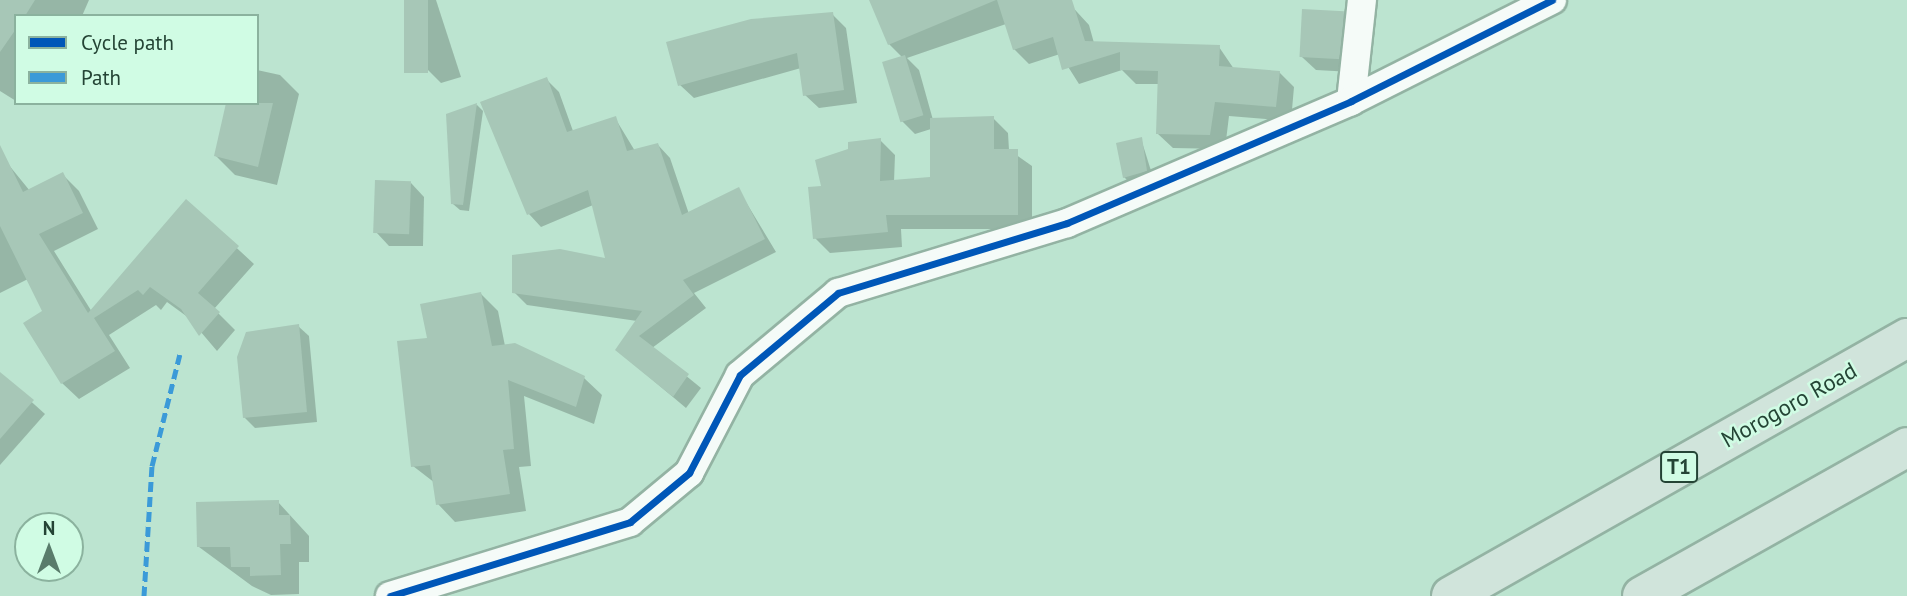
<!DOCTYPE html>
<style>
body{margin:0}
#map{position:relative;width:1907px;height:596px;overflow:hidden;background:#bce4d0;font-family:"PT Sans",sans-serif}
div>[style]{position:absolute}
.shadow>*{inset:0;background:#0003}
.building>*{inset:0;background:#a7c7b7;transform-origin:0 0}
.roads{filter:drop-shadow(2px 0 #93b3a3) drop-shadow(-2px 0 #93b3a3) drop-shadow(0 2px #93b3a3) drop-shadow(0 -2px #93b3a3)}
.street>*{height:28px;margin:-14px;padding:0 14px;transform-origin:14px;border-radius:14px;background:#f5fbf8}
.highway>*{height:38px;margin:-19px;padding:0 19px;transform-origin:19px;border-radius:19px;background:#d0e4db}
.quiet>*{height:5px;margin-top:-2.5px;transform-origin:0;background:repeating-linear-gradient(90deg,#3b9ad8 0 10px,transparent 0 15px)}
.cycleway>*{height:7px;margin:-3.5px;padding:0 3.5px;transform-origin:3.5px;border-radius:3.5px;background:#0057b8}
span{translate:-50% -50%;white-space:nowrap;text-align:center;line-height:1.15;-webkit-text-stroke:5px #d0fce4;paint-order:stroke}
.shield-label span{padding:2px 5px;background:#d0fce4;border:2px solid;border-radius:5px;-webkit-text-stroke-width:0}
.shield-label{font-size:21px;color:#244435;font-weight:700}
.street-label{font-size:23px;color:#244435}
.legend{position:absolute;left:14px;top:14px;width:245px;height:91px;box-sizing:border-box;background:#d0fce4;border:2px solid #8bb29e;margin:0;padding:9px 12px;list-style:none;font-size:21px;color:#244435}
.legend li{display:flex;align-items:center;gap:14px;height:35px}
.legend b{width:35px;border:2px solid #8bb29e}
.north{position:absolute;left:14px;top:512px;width:70px;height:70px;box-sizing:border-box;background:#d0fce4;border:2px solid #8bb29e;border-radius:50%;rotate:0deg;font-size:19px;font-weight:700;line-height:28px;text-align:center;color:#244435}
.north::after{content:'';display:block;margin:auto;width:24px;height:32px;background:#597c6b;clip-path:polygon(50% 0,100% 100%,50% 72%,0 100%)}
</style>
<div id="map">
<div class="shadow">
<div style="clip-path:polygon(0 0,89px 0,82px 16px,16px 16px,16px 101px,0 91px)"></div>
<div style="clip-path:polygon(405px 0,436px 0,461px 77px,441px 83px,427px 69px)"></div>
<div style="clip-path:polygon(871px 0,1066px 0,1089px 25px,1094px 43px,1219px 47px,1234px 69px,1279px 72px,1294px 87px,1291px 121px,1229px 116px,1225px 149px,1173px 148px,1158px 134px,1159px 84px,1136px 84px,1122px 70px,1079px 84px,1060px 54px,1029px 64px,1014px 49px,1006px 24px,907px 58px,919px 70px,933px 120px,993px 118px,1008px 133px,1009px 150px,1032px 166px,1032px 229px,901px 229px,902px 247px,830px 253px,815px 238px,823px 187px,880px 140px,895px 155px,894px 182px,931px 179px,931px 129px,915px 134px,901px 120px,902px 57px,889px 44px)"></div>
<div style="clip-path:polygon(1343px 13px,1357px 26px,1352px 72px,1316px 70px,1302px 57px)"></div>
<div style="clip-path:polygon(832px 14px,846px 28px,857px 103px,819px 108px,805px 95px,801px 68px,694px 98px,680px 85px)"></div>
<div style="clip-path:polygon(257px 70px,280px 75px,299px 94px,277px 185px,235px 175px,216px 156px,257px 103px)"></div>
<div style="clip-path:polygon(546px 79px,559px 92px,573px 131px,615px 118px,635px 151px,658px 145px,670px 158px,689px 214px,738px 189px,776px 252px,694px 293px,706px 308px,652px 348px,701px 388px,686px 408px,617px 350px,637px 321px,527px 305px,514px 292px,608px 261px,593px 205px,541px 227px,529px 214px)"></div>
<div style="clip-path:polygon(477px 105px,483px 111px,469px 211px,460px 210px,453px 204px,448px 116px)"></div>
<div style="clip-path:polygon(1141px 139px,1153px 177px,1131px 184px,1124px 177px)"></div>
<div style="clip-path:polygon(8px 164px,30px 191px,63px 175px,79px 191px,98px 229px,54px 251px,92px 312px,186px 201px,254px 264px,214px 309px,235px 330px,217px 351px,189px 318px,167px 302px,161px 310px,156px 305px,109px 335px,130px 368px,79px 399px,62px 383px,44px 312px,28px 279px,0 293px,0 168px)"></div>
<div style="clip-path:polygon(411px 183px,424px 197px,423px 246px,389px 246px,376px 232px)"></div>
<div style="clip-path:polygon(481px 294px,498px 311px,505px 346px,584px 378px,602px 395px,594px 424px,524px 396px,531px 466px,519px 467px,526px 511px,455px 522px,438px 504px,435px 483px,413px 466px,429px 339px)"></div>
<div style="clip-path:polygon(298px 326px,309px 336px,317px 422px,255px 428px,244px 417px)"></div>
<div style="clip-path:polygon(5px 378px,45px 414px,0 465px,0 384px)"></div>
<div style="clip-path:polygon(278px 502px,309px 536px,309px 562px,299px 562px,299px 594px,271px 595px,252px 586px,199px 547px)"></div>
</div>
<div class="building">
<div style="clip-path:polygon(0 0,35px 0,25px 16px,16px 16px,16px 29px,0 52px)"></div>
<div style="left:404px;top:0;width:24px;height:73px"></div>
<div style="clip-path:polygon(869px 0,996px 0,888px 45px)"></div>
<div style="clip-path:polygon(997px 0,1072px 0,1085px 41px,1220px 45px,1219px 66px,1280px 71px,1276px 107px,1215px 102px,1210px 135px,1156px 134px,1158px 71px,1120px 70px,1120px 52px,1062px 70px,1053px 37px,1013px 50px)"></div>
<div style="left:1302px;top:9px;width:42px;height:48px;rotate:3deg"></div>
<div style="clip-path:polygon(833px 12px,844px 90px,803px 96px,797px 53px,678px 86px,666px 42px,751px 19px)"></div>
<div style="left:905px;top:55px;width:63px;height:24px;rotate:73deg"></div>
<div style="clip-path:polygon(547px 77px,567px 132px,616px 116px,627px 151px,658px 143px,682px 215px,739px 187px,765px 239px,683px 280px,694px 295px,639px 336px,689px 374px,673px 397px,615px 350px,642px 311px,512px 293px,512px 255px,560px 249px,605px 258px,588px 190px,527px 215px,480px 102px)"></div>
<div style="clip-path:polygon(226px 103px,273px 103px,258px 167px,214px 156px)"></div>
<div style="clip-path:polygon(477px 103px,463px 205px,451px 204px,446px 114px)"></div>
<div style="clip-path:polygon(994px 116px,994px 149px,1018px 149px,1018px 215px,886px 215px,888px 232px,813px 239px,808px 187px,821px 186px,815px 160px,848px 149px,848px 142px,881px 138px,880px 181px,930px 177px,930px 118px)"></div>
<div style="clip-path:polygon(1142px 137px,1147px 171px,1123px 178px,1116px 143px)"></div>
<div style="clip-path:polygon(0 145px,23px 192px,63px 172px,83px 213px,39px 234px,88px 313px,186px 199px,239px 246px,198px 293px,220px 312px,199px 336px,181px 309px,150px 287px,143px 295px,138px 290px,94px 318px,115px 351px,61px 384px,23px 323px,42px 311px,0 226px)"></div>
<div style="left:375px;top:180px;width:36px;height:53px;rotate:2deg"></div>
<div style="clip-path:polygon(481px 292px,492px 346px,515px 343px,585px 376px,576px 407px,508px 380px,514px 449px,503px 450px,510px 494px,436px 505px,430px 465px,411px 467px,397px 341px,427px 338px,420px 304px)"></div>
<div style="clip-path:polygon(299px 324px,307px 412px,243px 418px,237px 357px,246px 332px)"></div>
<div style="clip-path:polygon(0 372px,34px 400px,0 439px)"></div>
<div style="clip-path:polygon(279px 500px,279px 515px,290px 515px,291px 544px,280px 544px,281px 575px,250px 576px,250px 567px,231px 567px,230px 547px,197px 547px,196px 502px)"></div>
</div>
<div class="roads">
<div class="street">
<div style="left:1351px;top:101px;width:102px;rotate:-83.8deg"></div>
<div style="left:390px;top:596px;width:251px;rotate:-17.1deg"></div>
<div style="left:630px;top:522px;width:77px;rotate:-39.7deg"></div>
<div style="left:689px;top:473px;width:110px;rotate:-62.5deg"></div>
<div style="left:740px;top:375px;width:128px;rotate:-39.9deg"></div>
<div style="left:838px;top:293px;width:239px;rotate:-17deg"></div>
<div style="left:1067px;top:223px;width:309px;rotate:-23.2deg"></div>
<div style="left:1351px;top:101px;width:225px;rotate:-26.7deg"></div>
</div>
<div class="highway">
<div style="left:1451px;top:596px;width:524px;rotate:-29.5deg"></div>
<div style="left:1642px;top:596px;width:304px;rotate:-29.3deg"></div>
</div>
</div>
<div class="quiet">
<div style="left:144px;top:596px;width:130px;rotate:-86.5deg"></div>
<div style="left:152px;top:466px;width:115px;rotate:-76deg"></div>
</div>
<div class="cycleway">
<div style="left:390px;top:596px;width:251px;rotate:-17.1deg"></div>
<div style="left:630px;top:522px;width:77px;rotate:-39.7deg"></div>
<div style="left:689px;top:473px;width:110px;rotate:-62.5deg"></div>
<div style="left:740px;top:375px;width:128px;rotate:-39.9deg"></div>
<div style="left:838px;top:293px;width:239px;rotate:-17deg"></div>
<div style="left:1067px;top:223px;width:309px;rotate:-23.2deg"></div>
<div style="left:1351px;top:101px;width:225px;rotate:-26.7deg"></div>
</div>
<div class="shield-label">
<span style="left:1679px;top:467px">T1</span>
</div>
<div class="street-label">
<span style="left:1789px;top:405px;rotate:-29deg">Morogoro Road</span>
</div>
<ul class="legend">
<li><b style="height:9px;background:#0057b8"></b>Cycle path</li>
<li><b style="height:9px;background:#3b9ad8"></b>Path</li>
</ul>
<div class="north">N</div>
</div>
